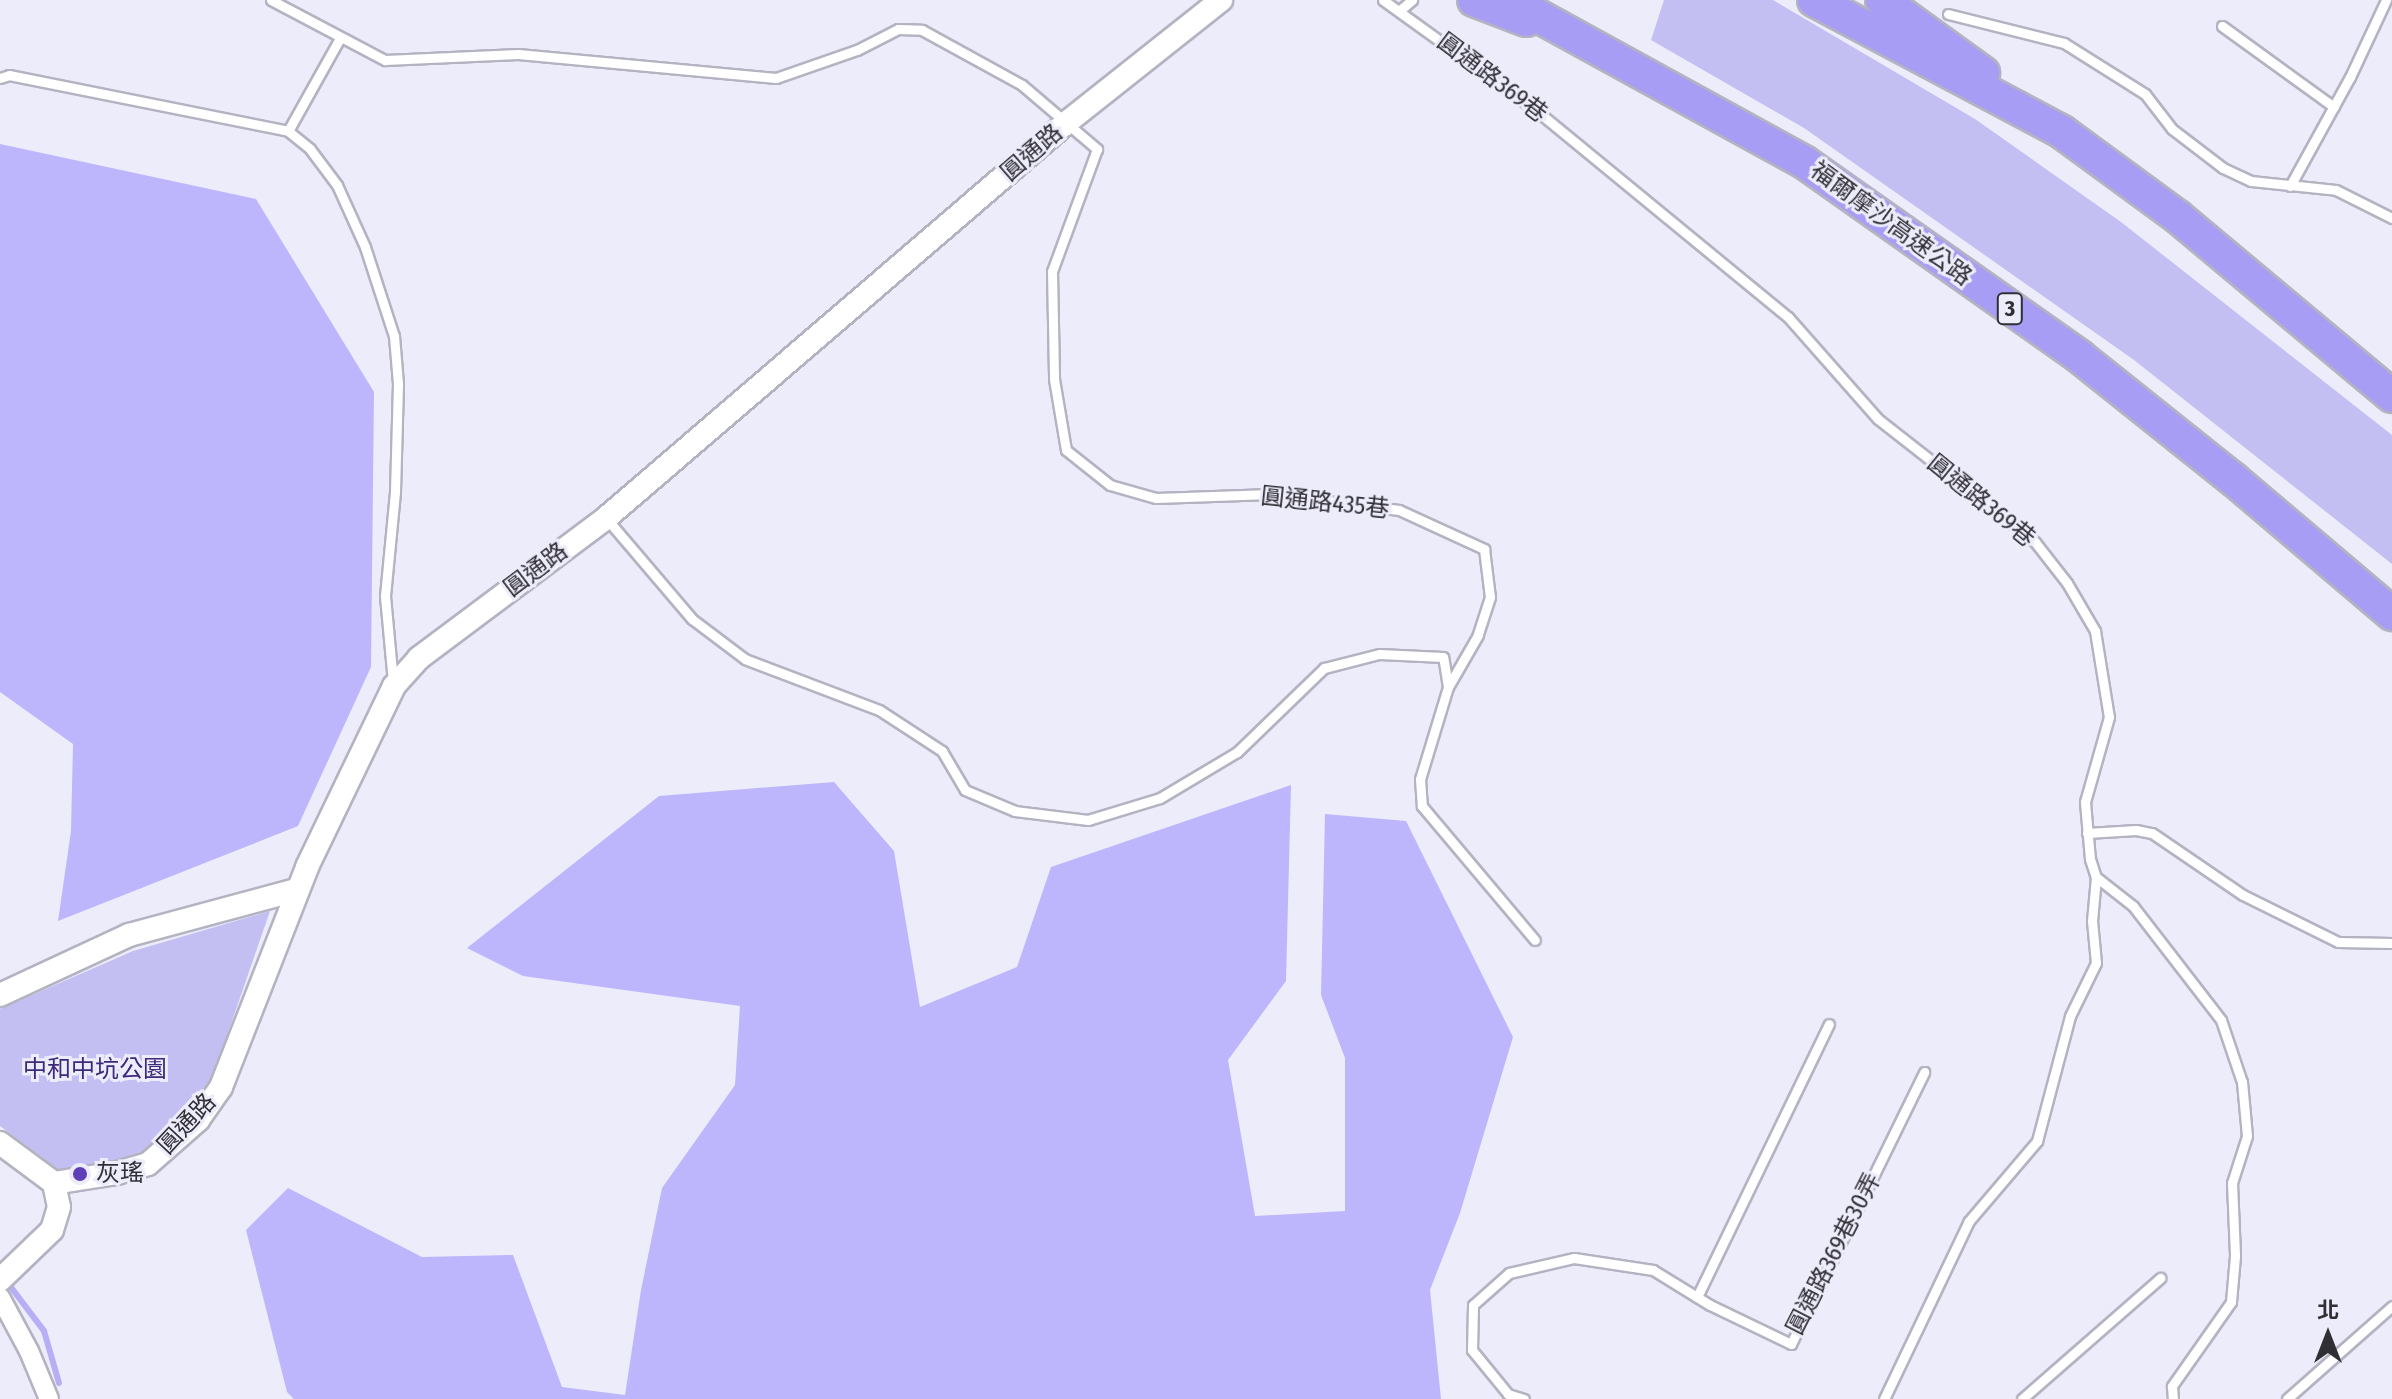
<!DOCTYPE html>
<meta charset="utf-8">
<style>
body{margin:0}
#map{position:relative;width:2392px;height:1399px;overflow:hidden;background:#edecfb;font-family:"Fira Sans Condensed","Noto Sans TC",sans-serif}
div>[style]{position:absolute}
.green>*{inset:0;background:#c4bff3}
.forest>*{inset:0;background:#bdb6fc}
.stream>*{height:6px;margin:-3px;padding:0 3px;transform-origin:3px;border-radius:3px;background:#b6aff5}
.roads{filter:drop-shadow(2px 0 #b4b3c1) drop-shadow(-2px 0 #b4b3c1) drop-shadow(0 2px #b4b3c1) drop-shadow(0 -2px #b4b3c1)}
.service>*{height:9px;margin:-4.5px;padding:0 4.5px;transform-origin:4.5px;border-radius:4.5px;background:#fff}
.minor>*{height:18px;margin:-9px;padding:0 9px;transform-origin:9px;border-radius:9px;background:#fff}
.tertiary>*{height:22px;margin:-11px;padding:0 11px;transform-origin:11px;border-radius:11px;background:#fff}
.motorway>*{height:32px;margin:-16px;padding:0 16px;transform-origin:16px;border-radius:16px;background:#a89df5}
.dots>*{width:22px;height:22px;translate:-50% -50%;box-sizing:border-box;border:4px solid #edecfb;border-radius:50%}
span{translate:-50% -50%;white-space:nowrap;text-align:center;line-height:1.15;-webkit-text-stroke:6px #edecfb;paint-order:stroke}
.shield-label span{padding:2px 6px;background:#edecfb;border:2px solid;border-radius:6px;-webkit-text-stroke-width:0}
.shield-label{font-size:22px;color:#302f35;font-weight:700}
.street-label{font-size:24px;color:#302f35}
.park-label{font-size:24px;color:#3d2a7a}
.poi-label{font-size:24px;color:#302f35}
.left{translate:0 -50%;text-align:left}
.north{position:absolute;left:2288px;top:1295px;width:80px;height:80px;-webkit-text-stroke:6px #edecfb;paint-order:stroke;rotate:0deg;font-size:22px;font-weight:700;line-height:32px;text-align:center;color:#302f35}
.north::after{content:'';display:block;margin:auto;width:28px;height:36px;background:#302f35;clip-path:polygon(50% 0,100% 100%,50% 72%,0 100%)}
</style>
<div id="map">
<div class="green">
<div style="clip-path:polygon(1664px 0,1773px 0,1975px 119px,2121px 222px,2392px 435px,2392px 564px,2134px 360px,1804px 128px,1651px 40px)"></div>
<div style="clip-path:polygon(270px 911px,211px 1082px,155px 1144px,83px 1188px,0 1126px,0 1009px,133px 951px)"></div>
</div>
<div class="forest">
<div style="clip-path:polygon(0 144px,256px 199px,374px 392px,371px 667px,298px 826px,58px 921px,71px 831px,73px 744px,0 692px)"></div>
<div style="clip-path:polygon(834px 782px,894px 851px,920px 1007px,1017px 967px,1051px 867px,1291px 785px,1286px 981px,1228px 1060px,1255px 1216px,1345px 1211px,1345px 1058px,1321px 995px,1325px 814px,1406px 821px,1513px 1037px,1460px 1213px,1430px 1290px,1441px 1399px,294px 1399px,287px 1392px,246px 1230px,288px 1188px,422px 1257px,513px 1255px,562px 1387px,625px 1395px,641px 1290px,662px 1188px,735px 1085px,740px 1006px,523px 976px,467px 948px,659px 796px)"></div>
</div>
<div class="stream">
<div style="left:7px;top:1282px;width:61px;rotate:52.9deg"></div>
<div style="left:44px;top:1331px;width:54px;rotate:73.9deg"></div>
</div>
<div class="roads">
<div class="service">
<div style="left:271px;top:0;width:129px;rotate:27.8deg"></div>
<div style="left:385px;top:60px;width:133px;rotate:-2.6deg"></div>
<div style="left:518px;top:54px;width:259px;rotate:5.3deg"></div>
<div style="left:776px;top:78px;width:86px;rotate:-19.1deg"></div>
<div style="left:857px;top:50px;width:46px;rotate:-27.1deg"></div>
<div style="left:898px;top:29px;width:24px;rotate:2deg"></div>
<div style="left:922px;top:30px;width:114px;rotate:28.8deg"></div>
<div style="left:1022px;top:85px;width:99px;rotate:40.5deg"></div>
<div style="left:1097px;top:149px;width:130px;rotate:110.2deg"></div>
<div style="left:1052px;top:271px;width:108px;rotate:88.9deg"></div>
<div style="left:1054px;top:379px;width:72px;rotate:80.4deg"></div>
<div style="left:1066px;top:450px;width:56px;rotate:38.5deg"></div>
<div style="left:1110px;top:485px;width:48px;rotate:15.8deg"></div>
<div style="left:1156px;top:498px;width:115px;rotate:-2deg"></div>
<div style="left:1271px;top:494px;width:129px;rotate:7.1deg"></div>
<div style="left:1399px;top:510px;width:94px;rotate:24.6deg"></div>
<div style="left:1484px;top:549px;width:48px;rotate:82.9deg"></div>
<div style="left:1490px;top:597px;width:40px;rotate:108deg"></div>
<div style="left:1478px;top:635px;width:60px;rotate:120deg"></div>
<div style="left:1448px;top:687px;width:30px;rotate:-99deg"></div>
<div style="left:1443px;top:657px;width:64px;rotate:-177.3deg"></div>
<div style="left:1379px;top:654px;width:57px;rotate:165.7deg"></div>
<div style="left:1324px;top:668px;width:121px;rotate:136deg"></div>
<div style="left:1237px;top:752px;width:90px;rotate:149.1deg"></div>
<div style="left:1160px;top:798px;width:75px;rotate:163deg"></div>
<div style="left:1088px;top:820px;width:74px;rotate:-173deg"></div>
<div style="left:1015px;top:811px;width:54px;rotate:-157.2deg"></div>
<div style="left:965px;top:790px;width:45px;rotate:-120.5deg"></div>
<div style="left:942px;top:751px;width:75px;rotate:-146.9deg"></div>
<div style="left:879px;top:710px;width:143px;rotate:-159.2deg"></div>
<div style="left:745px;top:659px;width:66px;rotate:-143deg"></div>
<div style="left:692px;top:619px;width:133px;rotate:-130.4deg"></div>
<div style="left:1383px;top:0;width:190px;rotate:35.8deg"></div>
<div style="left:1537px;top:111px;width:325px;rotate:39.4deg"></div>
<div style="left:1788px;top:317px;width:136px;rotate:48.6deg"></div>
<div style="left:1878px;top:419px;width:199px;rotate:38.1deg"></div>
<div style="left:2035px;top:542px;width:52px;rotate:52deg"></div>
<div style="left:2067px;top:583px;width:56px;rotate:59.7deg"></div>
<div style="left:2095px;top:631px;width:87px;rotate:80.8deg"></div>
<div style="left:2109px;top:717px;width:88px;rotate:105.8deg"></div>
<div style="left:2085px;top:802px;width:57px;rotate:85deg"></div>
<div style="left:2090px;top:859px;width:19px;rotate:72deg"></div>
<div style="left:2096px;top:877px;width:47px;rotate:38.1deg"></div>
<div style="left:2133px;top:906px;width:144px;rotate:52.3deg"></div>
<div style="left:2221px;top:1020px;width:65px;rotate:71.3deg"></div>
<div style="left:2242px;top:1082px;width:54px;rotate:84.7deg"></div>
<div style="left:2247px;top:1136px;width:49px;rotate:107.7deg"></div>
<div style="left:2232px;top:1183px;width:73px;rotate:87.6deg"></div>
<div style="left:2235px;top:1256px;width:46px;rotate:95deg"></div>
<div style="left:2231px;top:1302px;width:103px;rotate:125.1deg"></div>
<div style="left:2172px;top:1386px;width:13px;rotate:86deg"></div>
<div style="left:1400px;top:10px;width:16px;rotate:-40deg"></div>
<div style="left:1948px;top:14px;width:120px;rotate:14deg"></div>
<div style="left:2064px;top:43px;width:96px;rotate:32.2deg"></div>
<div style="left:2145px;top:94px;width:44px;rotate:52.4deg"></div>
<div style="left:2172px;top:129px;width:64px;rotate:37.4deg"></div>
<div style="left:2223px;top:168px;width:31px;rotate:25deg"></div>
<div style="left:2251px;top:181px;width:85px;rotate:6deg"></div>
<div style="left:2336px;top:190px;width:63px;rotate:26.6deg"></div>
<div style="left:2222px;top:26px;width:138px;rotate:35.9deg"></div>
<div style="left:0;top:78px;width:9px;rotate:-18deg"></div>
<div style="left:9px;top:75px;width:285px;rotate:11.3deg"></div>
<div style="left:288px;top:131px;width:28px;rotate:39deg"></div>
<div style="left:310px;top:149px;width:45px;rotate:53.1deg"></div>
<div style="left:337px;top:185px;width:68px;rotate:65.7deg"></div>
<div style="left:365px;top:247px;width:94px;rotate:72deg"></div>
<div style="left:394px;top:336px;width:48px;rotate:85.2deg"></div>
<div style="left:398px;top:384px;width:108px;rotate:91.6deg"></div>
<div style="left:395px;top:492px;width:104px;rotate:95.5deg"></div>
<div style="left:385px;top:596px;width:87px;rotate:84.7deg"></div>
<div style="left:288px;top:131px;width:107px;rotate:-60.8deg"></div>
<div style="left:2290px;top:186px;width:124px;rotate:-61.2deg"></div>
<div style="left:2350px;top:77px;width:85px;rotate:-64.9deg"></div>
<div style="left:1448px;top:687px;width:96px;rotate:106.9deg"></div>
<div style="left:1420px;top:779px;width:27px;rotate:86deg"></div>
<div style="left:1422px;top:806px;width:175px;rotate:49.9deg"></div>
<div style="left:2087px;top:833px;width:49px;rotate:-3.5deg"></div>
<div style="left:2136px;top:830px;width:16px;rotate:11deg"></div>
<div style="left:2152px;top:833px;width:110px;rotate:34.3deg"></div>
<div style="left:2243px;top:895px;width:106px;rotate:26.3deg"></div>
<div style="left:2338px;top:942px;width:54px;rotate:1.1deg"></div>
<div style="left:1697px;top:1297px;width:303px;rotate:-64.2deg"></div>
<div style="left:1524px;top:1399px;width:17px;rotate:-163deg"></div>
<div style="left:1508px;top:1394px;width:57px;rotate:-129.3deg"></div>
<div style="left:1472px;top:1350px;width:45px;rotate:-88.7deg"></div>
<div style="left:1473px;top:1305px;width:48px;rotate:-41.6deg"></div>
<div style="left:1509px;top:1273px;width:67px;rotate:-13deg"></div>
<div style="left:1574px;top:1258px;width:80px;rotate:8.6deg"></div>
<div style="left:1653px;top:1270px;width:67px;rotate:31.6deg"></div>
<div style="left:1710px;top:1305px;width:90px;rotate:25.7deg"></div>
<div style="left:1791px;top:1344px;width:303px;rotate:-63.9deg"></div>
<div style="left:1884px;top:1399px;width:197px;rotate:-64.5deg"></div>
<div style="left:1969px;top:1221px;width:105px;rotate:-49.6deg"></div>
<div style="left:2037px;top:1141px;width:129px;rotate:-75.2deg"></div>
<div style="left:2070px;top:1016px;width:59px;rotate:-63.9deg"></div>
<div style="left:2096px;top:963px;width:42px;rotate:-95.4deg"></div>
<div style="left:2092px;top:921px;width:44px;rotate:-84.8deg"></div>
<div style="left:2022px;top:1399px;width:184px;rotate:-41.2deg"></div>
<div style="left:2287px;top:1399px;width:140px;rotate:-41.5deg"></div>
</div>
<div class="minor">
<div style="left:0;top:1297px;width:61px;rotate:61.8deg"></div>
<div style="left:29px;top:1351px;width:52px;rotate:67.4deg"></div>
</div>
<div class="tertiary">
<div style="left:0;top:995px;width:142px;rotate:-24.9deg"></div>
<div style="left:129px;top:935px;width:173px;rotate:-15.1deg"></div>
<div style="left:0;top:1143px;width:67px;rotate:36.5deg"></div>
<div style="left:54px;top:1183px;width:64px;rotate:-9deg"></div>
<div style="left:117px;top:1173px;width:32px;rotate:-16deg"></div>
<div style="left:148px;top:1164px;width:67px;rotate:-41.3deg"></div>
<div style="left:198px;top:1120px;width:40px;rotate:-55.1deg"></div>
<div style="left:221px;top:1087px;width:236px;rotate:-68.6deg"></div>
<div style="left:307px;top:867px;width:201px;rotate:-64.3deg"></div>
<div style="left:394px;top:686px;width:38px;rotate:-48deg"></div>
<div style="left:419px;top:658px;width:234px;rotate:-36.8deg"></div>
<div style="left:606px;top:518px;width:606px;rotate:-40.65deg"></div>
<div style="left:1066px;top:123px;width:198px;rotate:-38.4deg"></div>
<div style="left:0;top:1280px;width:72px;rotate:-43.9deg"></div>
<div style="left:52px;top:1230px;width:24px;rotate:-73deg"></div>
<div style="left:59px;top:1207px;width:25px;rotate:-102deg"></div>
</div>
<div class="motorway">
<div style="left:1474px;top:0;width:56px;rotate:21deg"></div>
<div style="left:1509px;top:0;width:337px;rotate:28.8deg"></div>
<div style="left:1804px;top:162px;width:338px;rotate:35.2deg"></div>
<div style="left:2080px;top:357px;width:196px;rotate:38.6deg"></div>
<div style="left:2233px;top:479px;width:209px;rotate:40.3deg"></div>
<div style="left:1814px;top:0;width:281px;rotate:28deg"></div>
<div style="left:2062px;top:132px;width:144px;rotate:36.2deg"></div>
<div style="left:2178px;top:217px;width:279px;rotate:39.9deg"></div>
<div style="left:1882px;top:0;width:125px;rotate:35.9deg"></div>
</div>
</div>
<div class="dots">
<div style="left:80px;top:1174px;background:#5d40b8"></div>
</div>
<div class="shield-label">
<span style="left:2010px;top:309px">3</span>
</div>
<div class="street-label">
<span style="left:1492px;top:78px;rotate:37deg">圓通路369巷</span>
<span style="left:1032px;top:153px;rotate:-41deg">圓通路</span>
<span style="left:1891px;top:224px;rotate:36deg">福爾摩沙高速公路</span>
<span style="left:1981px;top:501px;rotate:39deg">圓通路369巷</span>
<span style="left:1325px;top:503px;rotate:6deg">圓通路435巷</span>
<span style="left:536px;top:570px;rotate:-37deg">圓通路</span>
<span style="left:187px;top:1124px;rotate:-47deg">圓通路</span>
<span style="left:1834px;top:1254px;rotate:-63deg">圓通路369巷30弄</span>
</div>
<div class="park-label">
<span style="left:95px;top:1070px">中和中坑公園</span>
</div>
<div class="poi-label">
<span class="left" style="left:96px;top:1174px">灰瑤</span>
</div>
<div class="north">北</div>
</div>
